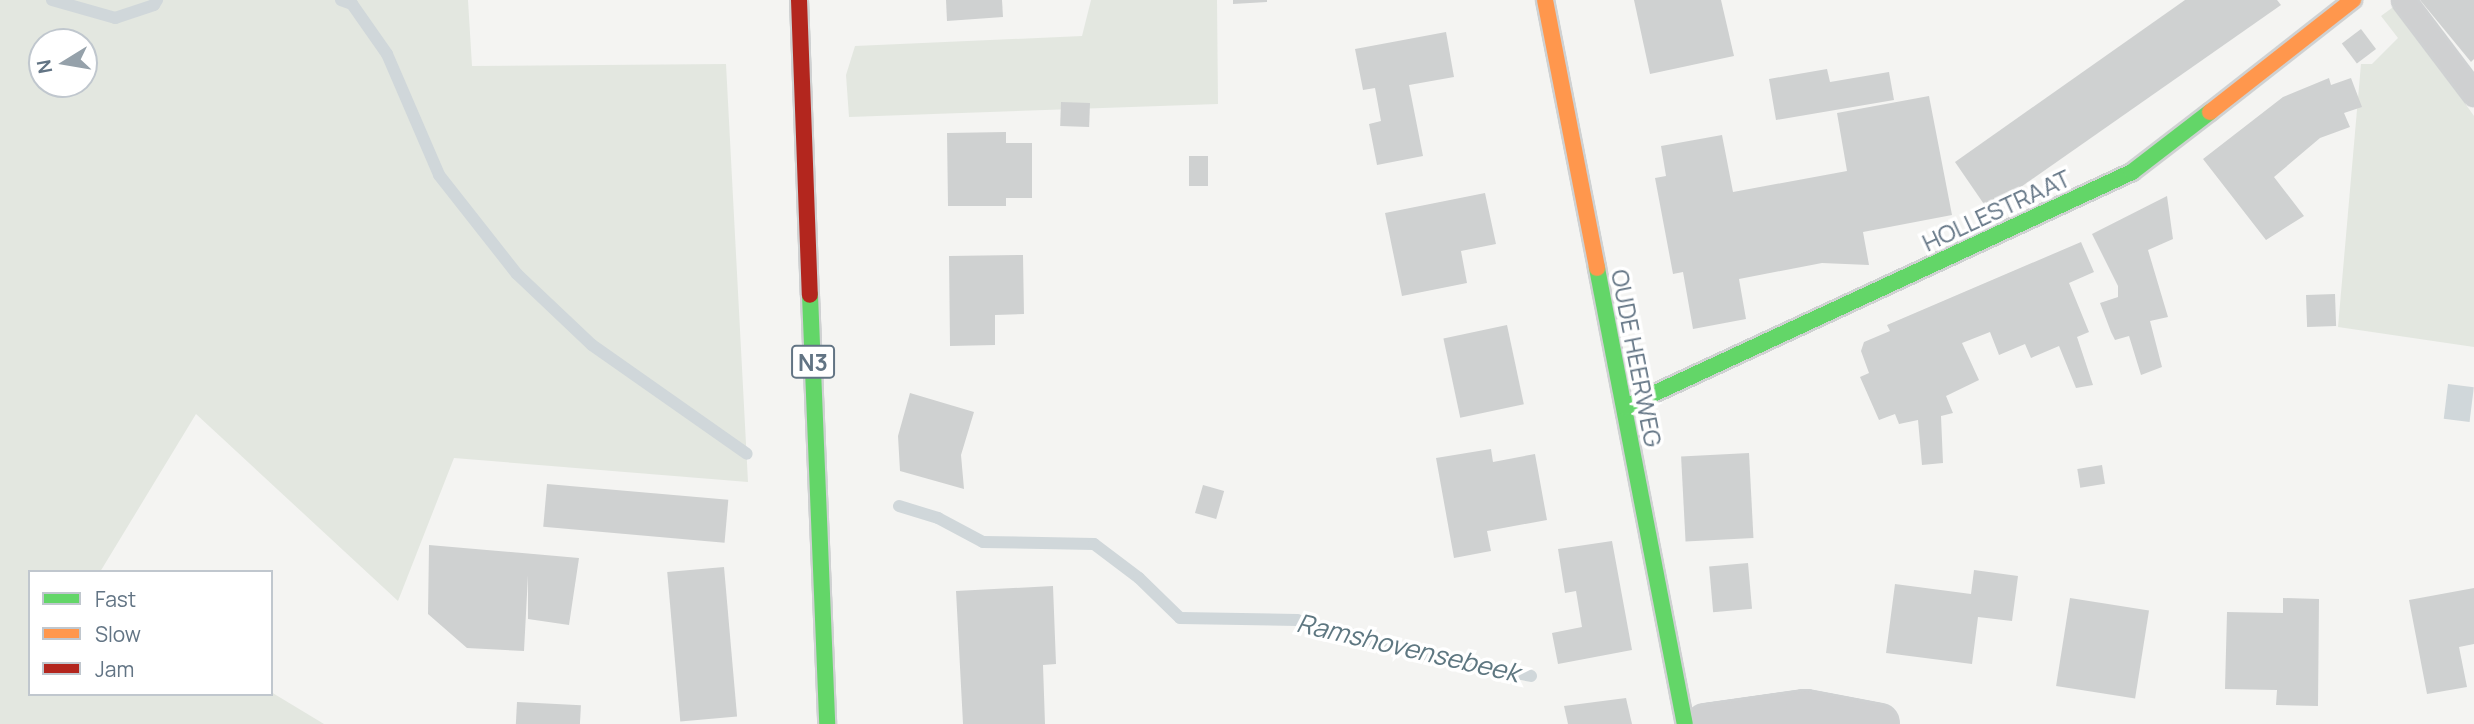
<!DOCTYPE html>
<style>
body{margin:0}
#map{position:relative;width:2474px;height:724px;overflow:hidden;background:#f4f4f2;font-family:Manrope,sans-serif}
div>[style]{position:absolute}
.green>*{inset:0;background:#e3e7e0}
.water>*{inset:0;background:#d0d7da;transform-origin:0 0}
.stream>*{height:12px;margin:-6px;padding:0 6px;transform-origin:6px;border-radius:6px;background:#d0d7da}
.building>*{inset:0;background:#cfd1d1;transform-origin:0 0}
.roads{filter:drop-shadow(2px 0 #cfd1d2) drop-shadow(-2px 0 #cfd1d2) drop-shadow(0 2px #cfd1d2) drop-shadow(0 -2px #cfd1d2)}
.lane>*{height:21px;margin:-10.5px;padding:0 10.5px;transform-origin:10.5px;border-radius:10.5px;background:#cfd0d1}
.street>*{height:38px;margin:-19px;padding:0 19px;transform-origin:19px;border-radius:19px;background:#cfd0d1}
.fast>*{height:16px;margin:-8px;padding:0 8px;transform-origin:8px;border-radius:8px;background:#63d668}
.slow>*{height:16px;margin:-8px;padding:0 8px;transform-origin:8px;border-radius:8px;background:#ff974d}
.jam>*{height:16px;margin:-8px;padding:0 8px;transform-origin:8px;border-radius:8px;background:#b3261e}
span{translate:-50% -50%;white-space:nowrap;text-align:center;line-height:1.15;-webkit-text-stroke:7px #fff;paint-order:stroke}
.shield-label span{padding:2px 5px;background:#fff;border:2px solid;border-radius:5px;-webkit-text-stroke-width:0}
.shield-label{font-size:23px;color:#627484;font-weight:700}
.street-label{font-size:24px;color:#627484}
.water-label{font-size:26px;color:#5e7781;font-style:italic}
.legend{position:absolute;left:28px;top:570px;width:245px;height:126px;box-sizing:border-box;background:#fff;border:2px solid #c0c7ce;margin:0;padding:9px 12px;list-style:none;font-size:21px;color:#627484}
.legend li{display:flex;align-items:center;gap:14px;height:35px}
.legend b{width:35px;border:2px solid #c0c7ce}
.north{position:absolute;left:28px;top:28px;width:70px;height:70px;box-sizing:border-box;background:#fff;border:2px solid #c0c7ce;border-radius:50%;rotate:259deg;font-size:19px;font-weight:700;line-height:28px;text-align:center;color:#627484}
.north::after{content:'';display:block;margin:auto;width:24px;height:32px;background:#95a1aa;clip-path:polygon(50% 0,100% 100%,50% 72%,0 100%)}
</style>
<div id="map">
<div class="green">
<div style="clip-path:polygon(evenodd,0 0,468px 0,472px 66px,726px 64px,748px 482px,454px 458px,398px 601px,196px 414px,100px 572px,30px 572px,30px 694px,271px 692px,324px 724px,0 724px,0 0,42px 42px,84px 42px,84px 84px,42px 84px,42px 42px)"></div>
<div style="clip-path:polygon(1091px 0,1217px 0,1218px 104px,849px 117px,846px 75px,855px 46px,1082px 36px)"></div>
<div style="clip-path:polygon(2396px 5px,2474px 116px,2474px 347px,2338px 327px,2361px 64px,2372px 64px,2398px 38px,2381px 16px)"></div>
</div>
<div class="water">
<div style="left:2448px;top:384px;width:26px;height:35px;rotate:7deg"></div>
</div>
<div class="stream">
<div style="left:52px;top:0;width:66px;rotate:15.9deg"></div>
<div style="left:115px;top:18px;width:41px;rotate:-18.4deg"></div>
<div style="left:154px;top:5px;width:6px;rotate:-59deg"></div>
<div style="left:341px;top:0;width:12px;rotate:20deg"></div>
<div style="left:352px;top:4px;width:61px;rotate:55deg"></div>
<div style="left:387px;top:54px;width:132px;rotate:66.7deg"></div>
<div style="left:439px;top:175px;width:126px;rotate:51.8deg"></div>
<div style="left:517px;top:274px;width:103px;rotate:43.4deg"></div>
<div style="left:592px;top:345px;width:189px;rotate:35.1deg"></div>
<div style="left:899px;top:506px;width:41px;rotate:17.1deg"></div>
<div style="left:938px;top:518px;width:51px;rotate:28.1deg"></div>
<div style="left:983px;top:542px;width:111px;rotate:1deg"></div>
<div style="left:1094px;top:544px;width:56px;rotate:37.1deg"></div>
<div style="left:1139px;top:578px;width:57px;rotate:44.3deg"></div>
<div style="left:1180px;top:618px;width:117px;rotate:1deg"></div>
<div style="left:1297px;top:620px;width:140px;rotate:14.9deg"></div>
<div style="left:1432px;top:656px;width:101px;rotate:11.4deg"></div>
</div>
<div class="building">
<div style="clip-path:polygon(946px 0,1002px 0,1003px 17px,947px 21px)"></div>
<div style="clip-path:polygon(1233px 0,1267px 0,1267px 2px,1233px 4px)"></div>
<div style="clip-path:polygon(1634px 0,1721px 0,1734px 56px,1650px 74px)"></div>
<div style="clip-path:polygon(2185px 0,2277px 0,2281px 5px,1988px 210px,1955px 162px)"></div>
<div style="clip-path:polygon(2420px 0,2474px 0,2474px 59px,2471px 62px)"></div>
<div style="left:2361px;top:29px;width:25px;height:24px;rotate:53deg"></div>
<div style="clip-path:polygon(1446px 32px,1454px 77px,1409px 85px,1423px 156px,1377px 165px,1369px 124px,1381px 121px,1375px 88px,1363px 90px,1355px 49px)"></div>
<div style="clip-path:polygon(1827px 69px,1830px 82px,1889px 72px,1894px 100px,1776px 120px,1769px 79px)"></div>
<div style="clip-path:polygon(2329px 78px,2331px 85px,2351px 78px,2362px 107px,2344px 113px,2350px 127px,2320px 138px,2274px 177px,2304px 216px,2266px 240px,2203px 159px,2283px 97px)"></div>
<div style="clip-path:polygon(1929px 96px,1952px 215px,1863px 232px,1869px 265px,1822px 263px,1739px 279px,1746px 319px,1693px 329px,1683px 272px,1673px 274px,1655px 178px,1666px 176px,1661px 146px,1722px 135px,1733px 192px,1847px 171px,1837px 113px)"></div>
<div style="left:1061px;top:102px;width:29px;height:24px;rotate:2deg"></div>
<div style="clip-path:polygon(1006px 132px,1006px 143px,1032px 143px,1032px 198px,1006px 198px,1006px 206px,948px 206px,947px 133px)"></div>
<div style="left:1189px;top:156px;width:19px;height:30px"></div>
<div style="clip-path:polygon(1485px 193px,1496px 244px,1461px 251px,1467px 283px,1402px 296px,1385px 213px)"></div>
<div style="clip-path:polygon(2167px 196px,2173px 239px,2148px 250px,2168px 317px,2150px 321px,2162px 367px,2141px 375px,2129px 336px,2115px 340px,2111px 332px,2100px 303px,2118px 297px,2118px 286px,2092px 234px)"></div>
<div style="clip-path:polygon(2081px 242px,2094px 272px,2069px 283px,2089px 332px,2077px 337px,2093px 385px,2076px 388px,2059px 346px,2031px 358px,2025px 344px,1999px 355px,1990px 332px,1962px 343px,1979px 380px,1946px 396px,1953px 413px,1941px 416px,1943px 463px,1922px 465px,1918px 420px,1899px 424px,1895px 414px,1879px 420px,1860px 377px,1869px 373px,1861px 351px,1864px 342px,1890px 331px,1887px 325px)"></div>
<div style="clip-path:polygon(1023px 255px,1024px 314px,995px 315px,995px 345px,950px 346px,949px 256px)"></div>
<div style="left:2335px;top:294px;width:32px;height:29px;rotate:88deg"></div>
<div style="left:1507px;top:325px;width:81px;height:65px;rotate:78deg"></div>
<div style="clip-path:polygon(910px 393px,974px 412px,961px 455px,964px 489px,900px 471px,898px 436px)"></div>
<div style="clip-path:polygon(1491px 449px,1493px 462px,1535px 454px,1547px 520px,1487px 531px,1491px 551px,1454px 558px,1436px 458px)"></div>
<div style="left:1749px;top:453px;width:85px;height:68px;rotate:87deg"></div>
<div style="left:2102px;top:465px;width:19px;height:25px;rotate:81deg"></div>
<div style="left:547px;top:484px;width:182px;height:43px;rotate:5deg"></div>
<div style="left:1203px;top:485px;width:22px;height:29px;rotate:16deg"></div>
<div style="clip-path:polygon(1612px 541px,1632px 650px,1558px 664px,1552px 633px,1582px 627px,1576px 591px,1565px 593px,1558px 549px)"></div>
<div style="clip-path:polygon(429px 545px,579px 558px,569px 625px,528px 619px,528px 575px,524px 651px,467px 648px,428px 614px)"></div>
<div style="left:1748px;top:563px;width:46px;height:39px;rotate:85deg"></div>
<div style="left:724px;top:567px;width:150px;height:57px;rotate:85deg"></div>
<div style="clip-path:polygon(1974px 570px,2018px 576px,2012px 621px,1978px 617px,1972px 664px,1886px 653px,1895px 584px,1971px 594px)"></div>
<div style="clip-path:polygon(1053px 586px,1056px 664px,1043px 665px,1045px 724px,963px 724px,956px 591px)"></div>
<div style="clip-path:polygon(2474px 588px,2474px 644px,2459px 647px,2467px 687px,2427px 694px,2409px 600px)"></div>
<div style="left:2070px;top:598px;width:80px;height:89px;rotate:9deg"></div>
<div style="clip-path:polygon(2283px 598px,2319px 599px,2318px 706px,2276px 705px,2277px 690px,2225px 689px,2227px 612px,2283px 613px)"></div>
<div style="clip-path:polygon(1626px 698px,1632px 724px,1568px 724px,1564px 706px)"></div>
<div style="left:517px;top:702px;width:64px;height:22px;rotate:3deg"></div>
</div>
<div class="roads">
<div class="lane">
<div style="left:2403px;top:0;width:118px;rotate:52.9deg"></div>
</div>
<div class="street">
<div style="left:1706px;top:724px;width:100px;rotate:-8deg"></div>
<div style="left:1805px;top:710px;width:75px;rotate:10.7deg"></div>
</div>
<div class="fast">
<div style="left:1597px;top:268px;width:464px;rotate:79.1deg"></div>
<div style="left:810px;top:295px;width:429px;rotate:87.7deg"></div>
<div style="left:1625px;top:407px;width:559px;rotate:-24.87deg"></div>
<div style="left:2132px;top:172px;width:98px;rotate:-37.6deg"></div>
</div>
<div class="slow">
<div style="left:1545px;top:0;width:273px;rotate:79deg"></div>
<div style="left:2210px;top:112px;width:182px;rotate:-38.1deg"></div>
</div>
<div class="jam">
<div style="left:799px;top:0;width:295px;rotate:87.9deg"></div>
</div>
</div>
<div class="shield-label">
<span style="left:813px;top:362px">N3</span>
</div>
<div class="street-label">
<span style="left:1996px;top:210px;rotate:-25deg">HOLLESTRAAT</span>
<span style="left:1637px;top:358px;rotate:79deg">OUDE HEERWEG</span>
</div>
<div class="water-label">
<span style="left:1408px;top:648px;rotate:13deg">Ramshovensebeek</span>
</div>
<ul class="legend">
<li><b style="height:9px;background:#63d668"></b>Fast</li>
<li><b style="height:9px;background:#ff974d"></b>Slow</li>
<li><b style="height:9px;background:#b3261e"></b>Jam</li>
</ul>
<div class="north">N</div>
</div>
